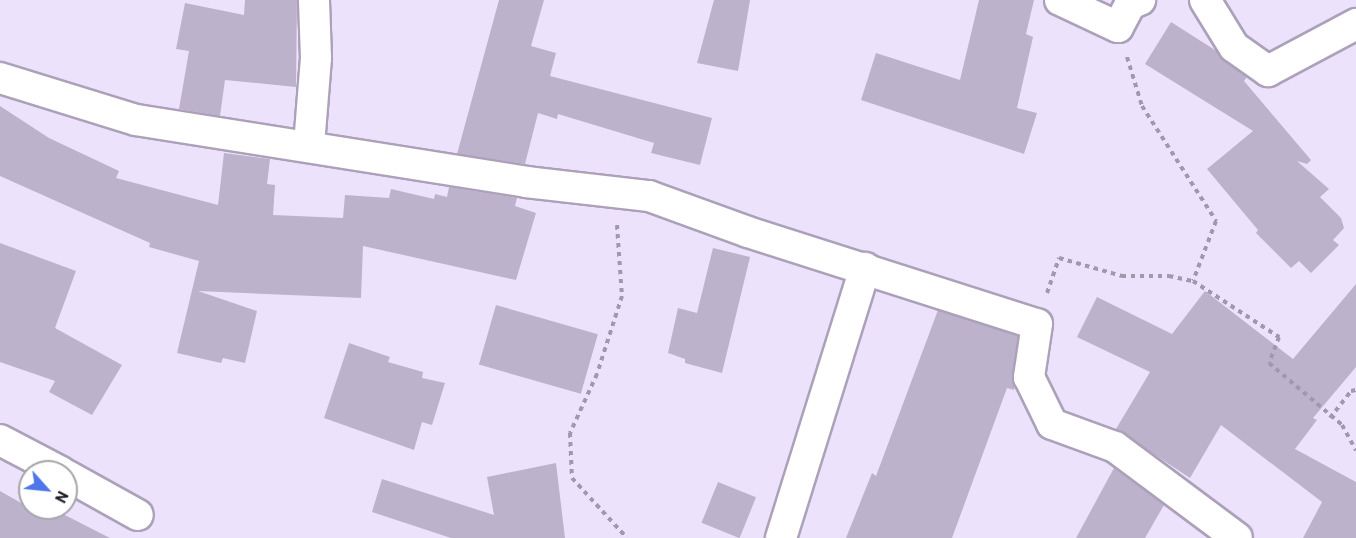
<!DOCTYPE html>
<style>
body{margin:0}
#map{position:relative;width:1356px;height:538px;overflow:hidden;background:#ede2fc;font-family:Barlow,sans-serif}
div>[style]{position:absolute}
.building>*{inset:0;background:#bdb2cb;transform-origin:0 0}
.path>*{height:4px;margin-top:-2px;transform-origin:0;background:repeating-linear-gradient(90deg,#a198ac 0 4.5px,transparent 0 9px)}
.roads{filter:drop-shadow(2px 0 #aca1b9) drop-shadow(-2px 0 #aca1b9) drop-shadow(0 2px #aca1b9) drop-shadow(0 -2px #aca1b9)}
.minor>*{height:30px;margin:-15px;padding:0 15px;transform-origin:15px;border-radius:15px;background:#fff}
span{translate:-50% -50%;white-space:nowrap;text-align:center;line-height:1.15;-webkit-text-stroke:6px #fff;paint-order:stroke}
.north{position:absolute;left:18px;top:460px;width:60px;height:60px;box-sizing:border-box;background:#fff;border:2px solid #a7a5a9;border-radius:50%;rotate:117deg;font-size:16px;font-weight:700;line-height:24px;text-align:center;color:#221e27}
.north::after{content:'';display:block;margin:auto;width:21px;height:27px;background:#4e75e9;clip-path:polygon(50% 0,100% 100%,50% 72%,0 100%)}
</style>
<div id="map">
<div class="building">
<div style="clip-path:polygon(245px 0,297px 0,296px 87px,225px 80px,220px 116px,179px 109px,189px 51px,176px 49px,185px 3px,244px 15px)"></div>
<div style="clip-path:polygon(499px 0,544px 0,531px 46px,556px 53px,550px 76px,712px 118px,700px 165px,651px 153px,654px 143px,558px 114px,557px 119px,538px 113px,525px 164px,457px 154px)"></div>
<div style="clip-path:polygon(714px 0,750px 0,738px 71px,697px 63px)"></div>
<div style="clip-path:polygon(979px 0,1034px 0,1026px 34px,1033px 37px,1017px 108px,1037px 113px,1024px 154px,861px 100px,876px 53px,960px 80px)"></div>
<div style="clip-path:polygon(1171px 22px,1215px 50px,1247px 77px,1244px 81px,1311px 160px,1307px 164px,1297px 161px,1329px 189px,1320px 197px,1341px 218px,1344px 228px,1333px 240px,1339px 245px,1311px 273px,1299px 261px,1291px 268px,1256px 233px,1258px 230px,1207px 169px,1253px 131px,1145px 64px)"></div>
<div style="clip-path:polygon(0 106px,49px 138px,119px 171px,116px 178px,218px 205px,224px 153px,270px 159px,267px 184px,275px 185px,273px 215px,343px 218px,345px 195px,389px 198px,391px 189px,434px 199px,435px 194px,447px 197px,449px 187px,517px 198px,515px 206px,536px 213px,516px 280px,363px 246px,361px 298px,198px 291px,257px 311px,245px 363px,223px 358px,221px 363px,177px 353px,199px 261px,149px 247px,150px 243px,0 176px)"></div>
<div style="clip-path:polygon(0 243px,76px 271px,55px 328px,122px 365px,92px 415px,49px 392px,55px 381px,0 362px)"></div>
<div style="clip-path:polygon(713px 248px,750px 257px,722px 373px,685px 363px,685px 359px,668px 353px,678px 308px,697px 313px)"></div>
<div style="clip-path:polygon(1356px 284px,1356px 367px,1313px 418px,1317px 420px,1295px 449px,1356px 482px,1356px 538px,1303px 538px,1322px 502px,1221px 425px,1190px 478px,1116px 429px,1150px 372px,1077px 337px,1097px 297px,1172px 334px,1205px 291px,1293px 359px)"></div>
<div style="left:496px;top:305px;width:106px;height:62px;rotate:16deg"></div>
<div style="clip-path:polygon(938px 310px,1018px 336px,1014px 390px,1007px 388px,952px 538px,846px 538px,872px 473px,876px 476px)"></div>
<div style="clip-path:polygon(349px 343px,390px 357px,388px 362px,423px 372px,422px 378px,445px 383px,432px 425px,422px 422px,414px 450px,324px 418px)"></div>
<div style="clip-path:polygon(556px 463px,565px 538px,451px 538px,372px 512px,382px 479px,494px 515px,487px 477px)"></div>
<div style="clip-path:polygon(1114px 468px,1164px 505px,1145px 538px,1076px 538px)"></div>
<div style="left:718px;top:482px;width:41px;height:44px;rotate:22deg"></div>
<div style="clip-path:polygon(0 491px,30px 508px,51px 508px,110px 538px,0 538px)"></div>
</div>
<div class="path">
<div style="left:1127px;top:57px;width:51px;rotate:73deg"></div>
<div style="left:1142px;top:106px;width:137px;rotate:57.2deg"></div>
<div style="left:1216px;top:221px;width:64px;rotate:111deg"></div>
<div style="left:1193px;top:281px;width:103px;rotate:33.1deg"></div>
<div style="left:1279px;top:337px;width:28px;rotate:111deg"></div>
<div style="left:1269px;top:363px;width:96px;rotate:40.3deg"></div>
<div style="left:1342px;top:425px;width:29px;rotate:61deg"></div>
<div style="left:617px;top:225px;width:71px;rotate:86deg"></div>
<div style="left:622px;top:296px;width:82px;rotate:107.8deg"></div>
<div style="left:597px;top:374px;width:65px;rotate:114.6deg"></div>
<div style="left:570px;top:433px;width:45px;rotate:87.5deg"></div>
<div style="left:572px;top:478px;width:81px;rotate:47.5deg"></div>
<div style="left:1047px;top:293px;width:37px;rotate:-71deg"></div>
<div style="left:1059px;top:258px;width:66px;rotate:15.9deg"></div>
<div style="left:1122px;top:276px;width:47px"></div>
<div style="left:1169px;top:276px;width:25px;rotate:12deg"></div>
<div style="left:1330px;top:418px;width:34px;rotate:-52deg"></div>
<div style="left:1351px;top:391px;width:5px;rotate:-11deg"></div>
</div>
<div class="roads">
<div class="minor">
<div style="left:1060px;top:0;width:64px;rotate:25deg"></div>
<div style="left:1118px;top:27px;width:26px;rotate:-62deg"></div>
<div style="left:1130px;top:4px;width:11px;rotate:-22deg"></div>
<div style="left:1205px;top:0;width:55px;rotate:58.3deg"></div>
<div style="left:1234px;top:47px;width:42px;rotate:35.2deg"></div>
<div style="left:1268px;top:71px;width:100px;rotate:-28.1deg"></div>
<div style="left:0;top:78px;width:142px;rotate:17.2deg"></div>
<div style="left:136px;top:120px;width:395px;rotate:9deg"></div>
<div style="left:526px;top:182px;width:124px;rotate:6.5deg"></div>
<div style="left:649px;top:196px;width:105px;rotate:20deg"></div>
<div style="left:748px;top:232px;width:303px;rotate:17.7deg"></div>
<div style="left:1037px;top:324px;width:54px;rotate:98.6deg"></div>
<div style="left:1029px;top:377px;width:52px;rotate:63.9deg"></div>
<div style="left:1052px;top:424px;width:67px;rotate:20.1deg"></div>
<div style="left:1115px;top:447px;width:152px;rotate:36.7deg"></div>
<div style="left:309px;top:145px;width:87px;rotate:-85.4deg"></div>
<div style="left:316px;top:58px;width:58px;rotate:-92deg"></div>
<div style="left:0;top:440px;width:69px;rotate:27.7deg"></div>
<div style="left:66px;top:475px;width:82px;rotate:29.1deg"></div>
<div style="left:781px;top:538px;width:283px;rotate:-72.7deg"></div>
</div>
</div>
<div class="north">N</div>
</div>
